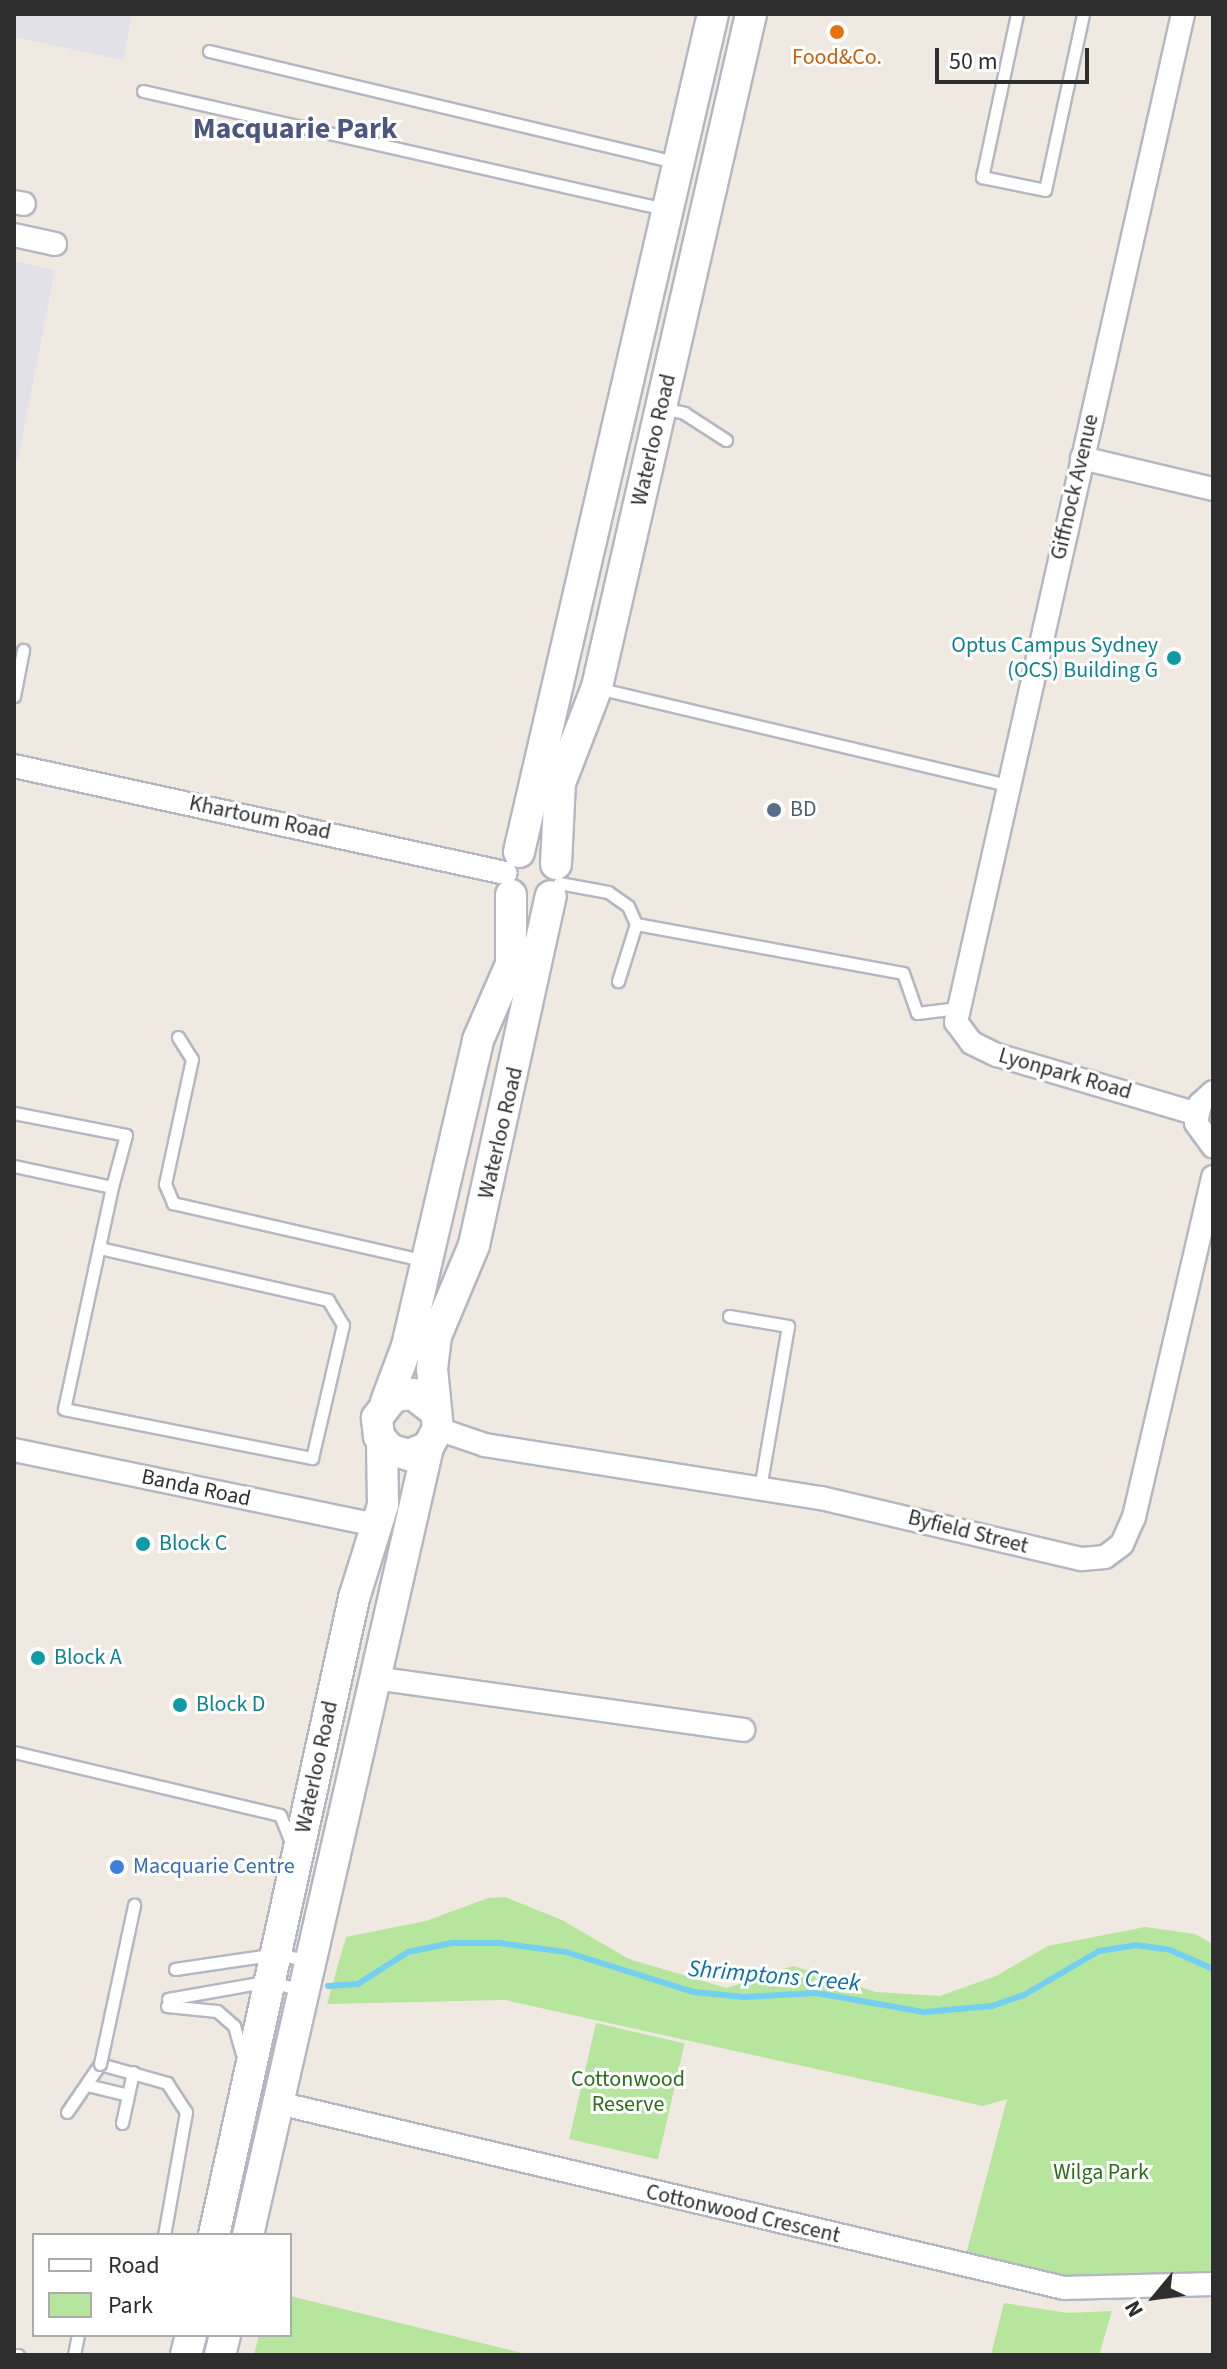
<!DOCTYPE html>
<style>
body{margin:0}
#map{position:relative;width:1227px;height:2369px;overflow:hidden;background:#efe9e1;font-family:"Source Sans 3",sans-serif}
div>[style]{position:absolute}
.industrial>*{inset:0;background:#e3e1e8}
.green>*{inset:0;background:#b6e59e;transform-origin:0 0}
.stream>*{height:6px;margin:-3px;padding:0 3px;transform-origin:3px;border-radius:3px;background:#75cff0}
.roads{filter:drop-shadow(2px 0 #b4b7c1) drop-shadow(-2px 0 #b4b7c1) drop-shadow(0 2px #b4b7c1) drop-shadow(0 -2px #b4b7c1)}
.lane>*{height:11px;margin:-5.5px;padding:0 5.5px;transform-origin:5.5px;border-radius:5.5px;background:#fff}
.street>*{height:22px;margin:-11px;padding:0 11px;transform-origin:11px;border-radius:11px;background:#fff}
.secondary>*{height:30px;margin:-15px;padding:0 15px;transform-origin:15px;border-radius:15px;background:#fff}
.bridges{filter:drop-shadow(2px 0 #b4b7c1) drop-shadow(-2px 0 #b4b7c1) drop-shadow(0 2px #b4b7c1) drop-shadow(0 -2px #b4b7c1)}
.lane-bridge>*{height:11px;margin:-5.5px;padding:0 5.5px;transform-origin:5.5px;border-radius:5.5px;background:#fff}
.dots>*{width:22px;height:22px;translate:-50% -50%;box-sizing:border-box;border:4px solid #fff;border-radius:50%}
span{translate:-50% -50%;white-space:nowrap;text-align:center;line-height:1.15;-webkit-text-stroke:6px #fff;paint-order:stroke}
.food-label{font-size:22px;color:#c56008}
.street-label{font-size:22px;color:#2e2e2e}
.culture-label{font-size:22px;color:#0d838f}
.right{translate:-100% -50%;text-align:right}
.left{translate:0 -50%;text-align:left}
.service-label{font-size:22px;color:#4e5e75}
.shop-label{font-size:22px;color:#366cbe}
.park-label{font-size:22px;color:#2c6e1b}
.water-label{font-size:24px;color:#0d6fa3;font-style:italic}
.district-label{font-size:30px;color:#4d5680;font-weight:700}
.frame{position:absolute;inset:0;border:16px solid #2e2e2e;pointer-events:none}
.legend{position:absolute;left:32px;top:2233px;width:260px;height:104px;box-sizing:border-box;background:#fff;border:2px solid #ababab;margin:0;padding:10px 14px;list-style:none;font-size:24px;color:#2e2e2e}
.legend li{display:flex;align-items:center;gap:16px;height:40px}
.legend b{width:40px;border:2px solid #ababab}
.north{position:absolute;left:1115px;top:2257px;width:80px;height:80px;-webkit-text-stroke:6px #fff;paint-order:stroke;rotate:241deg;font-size:22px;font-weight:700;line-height:32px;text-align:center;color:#2e2e2e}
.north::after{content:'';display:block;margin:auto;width:28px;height:36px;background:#2e2e2e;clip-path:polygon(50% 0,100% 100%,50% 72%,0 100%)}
.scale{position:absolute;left:935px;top:48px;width:154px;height:36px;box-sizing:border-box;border:4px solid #2e2e2e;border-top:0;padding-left:10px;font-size:24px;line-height:28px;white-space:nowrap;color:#2e2e2e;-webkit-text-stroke:6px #fff;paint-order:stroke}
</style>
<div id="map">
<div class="industrial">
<div style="clip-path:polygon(14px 14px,132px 14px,123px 60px,14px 37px)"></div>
<div style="clip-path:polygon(14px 261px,55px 270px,18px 459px,14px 459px)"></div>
</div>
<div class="green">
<div style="clip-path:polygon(505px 1897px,562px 1920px,629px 1959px,727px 1988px,793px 1966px,876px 1992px,940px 1996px,996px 1976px,1048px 1946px,1145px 1927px,1195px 1934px,1213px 1944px,1213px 2284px,1064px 2288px,963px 2266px,1007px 2099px,983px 2106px,505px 2000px,327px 2004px,346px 1937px,426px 1921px,488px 1898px)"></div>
<div style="left:596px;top:2023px;width:91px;height:119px;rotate:13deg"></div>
<div style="clip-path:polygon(290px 2296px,530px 2355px,254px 2355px,259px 2335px,290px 2335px)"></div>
<div style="clip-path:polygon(1004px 2303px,1068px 2313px,1112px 2311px,1099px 2355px,991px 2355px)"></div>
</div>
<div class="stream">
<div style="left:328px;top:1986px;width:30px;rotate:-4deg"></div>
<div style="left:358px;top:1984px;width:59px;rotate:-32.6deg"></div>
<div style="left:408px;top:1952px;width:45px;rotate:-11.6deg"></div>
<div style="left:452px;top:1943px;width:47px"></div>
<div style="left:499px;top:1943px;width:68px;rotate:7.7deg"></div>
<div style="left:566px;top:1952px;width:134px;rotate:17.4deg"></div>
<div style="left:694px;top:1992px;width:50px;rotate:5.7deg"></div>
<div style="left:744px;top:1997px;width:72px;rotate:-3.2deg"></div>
<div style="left:816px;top:1993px;width:110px;rotate:10deg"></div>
<div style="left:924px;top:2012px;width:68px;rotate:-5deg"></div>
<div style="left:992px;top:2006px;width:34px;rotate:-19deg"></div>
<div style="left:1024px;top:1995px;width:87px;rotate:-30.4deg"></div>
<div style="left:1099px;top:1951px;width:37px;rotate:-9deg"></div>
<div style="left:1136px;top:1945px;width:34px;rotate:8deg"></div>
<div style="left:1170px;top:1950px;width:47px;rotate:23.8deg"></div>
</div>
<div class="roads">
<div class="lane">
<div style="left:1017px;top:14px;width:167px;rotate:102.1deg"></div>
<div style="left:982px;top:177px;width:64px;rotate:11.7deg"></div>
<div style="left:1045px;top:190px;width:180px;rotate:-77.8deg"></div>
<div style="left:209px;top:51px;width:479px;rotate:13.4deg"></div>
<div style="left:143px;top:91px;width:535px;rotate:12.74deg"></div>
<div style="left:663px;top:408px;width:22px;rotate:13deg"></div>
<div style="left:684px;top:413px;width:50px;rotate:32.7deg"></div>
<div style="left:597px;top:688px;width:421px;rotate:13.3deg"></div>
<div style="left:14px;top:696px;width:47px;rotate:-78.9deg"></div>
<div style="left:559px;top:883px;width:50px;rotate:10.4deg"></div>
<div style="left:608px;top:892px;width:24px;rotate:35deg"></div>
<div style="left:628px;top:906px;width:20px;rotate:66deg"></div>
<div style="left:636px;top:924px;width:60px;rotate:107.5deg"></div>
<div style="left:636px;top:924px;width:271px;rotate:10.4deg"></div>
<div style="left:903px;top:973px;width:42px;rotate:70.7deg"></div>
<div style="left:917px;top:1013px;width:41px;rotate:-7deg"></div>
<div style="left:178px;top:1037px;width:26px;rotate:58deg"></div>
<div style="left:192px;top:1059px;width:128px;rotate:102.2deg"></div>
<div style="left:165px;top:1184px;width:21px;rotate:67deg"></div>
<div style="left:173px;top:1203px;width:261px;rotate:12.9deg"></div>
<div style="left:14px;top:1113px;width:114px;rotate:11.1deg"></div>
<div style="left:126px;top:1135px;width:54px;rotate:105.1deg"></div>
<div style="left:112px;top:1187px;width:227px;rotate:102.2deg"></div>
<div style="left:64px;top:1409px;width:253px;rotate:11.2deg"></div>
<div style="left:312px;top:1458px;width:137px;rotate:-76.9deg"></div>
<div style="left:343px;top:1325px;width:29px;rotate:-121deg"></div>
<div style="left:328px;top:1300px;width:235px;rotate:-167.2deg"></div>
<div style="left:14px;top:1166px;width:100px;rotate:12.1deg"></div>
<div style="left:729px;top:1316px;width:60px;rotate:9.6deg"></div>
<div style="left:788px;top:1326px;width:164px;rotate:99.8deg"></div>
<div style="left:14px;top:1752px;width:273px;rotate:13.3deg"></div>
<div style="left:280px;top:1815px;width:29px;rotate:68deg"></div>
<div style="left:175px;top:1969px;width:103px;rotate:-8.4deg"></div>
<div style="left:277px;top:1954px;width:33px;rotate:12deg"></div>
<div style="left:168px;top:1999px;width:104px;rotate:-10deg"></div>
<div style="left:270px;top:1981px;width:34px;rotate:17deg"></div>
<div style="left:167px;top:2006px;width:50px;rotate:5.7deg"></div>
<div style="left:217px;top:2011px;width:23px;rotate:41deg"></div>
<div style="left:234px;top:2026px;width:29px;rotate:74deg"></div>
<div style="left:87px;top:2085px;width:42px;rotate:13.7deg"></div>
<div style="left:67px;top:2112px;width:58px;rotate:-55.5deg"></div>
<div style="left:100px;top:2064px;width:70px;rotate:15.8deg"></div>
<div style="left:167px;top:2083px;width:35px;rotate:57deg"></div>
<div style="left:186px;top:2112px;width:125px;rotate:100.1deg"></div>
<div style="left:122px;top:2123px;width:52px;rotate:-77.8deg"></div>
<div style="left:14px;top:2355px;width:4px"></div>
<div style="left:74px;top:2355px;width:20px;rotate:-79deg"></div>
</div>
<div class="street">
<div style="left:1183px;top:14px;width:1033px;rotate:102.69deg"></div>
<div style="left:956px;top:1022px;width:26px;rotate:53deg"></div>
<div style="left:972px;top:1043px;width:28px;rotate:26deg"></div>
<div style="left:997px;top:1055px;width:209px;rotate:16.4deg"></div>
<div style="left:14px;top:202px;width:10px;rotate:11deg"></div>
<div style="left:14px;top:235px;width:42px;rotate:12.4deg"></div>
<div style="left:1082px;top:458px;width:135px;rotate:13.3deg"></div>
<div style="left:14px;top:766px;width:503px;rotate:12.29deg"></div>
<div style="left:1213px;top:1092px;width:18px;rotate:137deg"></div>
<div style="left:1200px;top:1104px;width:19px;rotate:102deg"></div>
<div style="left:1196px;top:1123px;width:29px;rotate:54deg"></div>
<div style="left:438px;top:1429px;width:50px;rotate:18.8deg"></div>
<div style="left:485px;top:1445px;width:340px;rotate:9deg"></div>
<div style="left:821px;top:1498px;width:268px;rotate:13.2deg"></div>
<div style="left:1082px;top:1559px;width:23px;rotate:-5deg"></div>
<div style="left:1105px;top:1557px;width:21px;rotate:-37deg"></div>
<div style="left:1122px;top:1544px;width:30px;rotate:-66deg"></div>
<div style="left:1134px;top:1517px;width:349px;rotate:-76.9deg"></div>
<div style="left:14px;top:1450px;width:371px;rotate:11.7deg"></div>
<div style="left:374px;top:1678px;width:373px;rotate:8deg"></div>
<div style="left:278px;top:2103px;width:807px;rotate:13.24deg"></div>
<div style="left:1064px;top:2288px;width:149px;rotate:-1.5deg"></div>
</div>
<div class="secondary">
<div style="left:519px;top:852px;width:860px;rotate:-76.97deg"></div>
<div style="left:556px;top:864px;width:81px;rotate:-87.2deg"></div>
<div style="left:560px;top:783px;width:103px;rotate:-68.9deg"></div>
<div style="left:597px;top:687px;width:690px;rotate:-77.11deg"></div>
<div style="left:386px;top:1402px;width:60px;rotate:-69.4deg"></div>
<div style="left:407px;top:1346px;width:314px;rotate:-76.9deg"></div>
<div style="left:478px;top:1040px;width:83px;rotate:-66.5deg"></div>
<div style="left:511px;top:964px;width:69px;rotate:-90deg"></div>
<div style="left:436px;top:1412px;width:29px;rotate:-142deg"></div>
<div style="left:413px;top:1394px;width:19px;rotate:174deg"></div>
<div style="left:394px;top:1396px;width:28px;rotate:128deg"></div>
<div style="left:377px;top:1418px;width:18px;rotate:84deg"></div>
<div style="left:379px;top:1436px;width:16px;rotate:52deg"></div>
<div style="left:389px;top:1449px;width:21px;rotate:17deg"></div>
<div style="left:409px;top:1455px;width:21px;rotate:-23deg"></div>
<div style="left:428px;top:1447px;width:21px;rotate:-61deg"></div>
<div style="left:438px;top:1429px;width:60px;rotate:-95.7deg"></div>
<div style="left:432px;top:1369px;width:33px;rotate:-83deg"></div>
<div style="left:436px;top:1336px;width:99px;rotate:-67.3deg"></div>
<div style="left:474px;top:1245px;width:357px;rotate:-77.6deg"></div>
<div style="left:214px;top:2235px;width:652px;rotate:-77.6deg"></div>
<div style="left:354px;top:1598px;width:97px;rotate:-72.7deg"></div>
<div style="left:383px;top:1505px;width:64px;rotate:-90.9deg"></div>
<div style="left:248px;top:2235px;width:808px;rotate:-77.13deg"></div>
<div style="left:186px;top:2355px;width:21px;rotate:-76deg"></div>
<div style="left:220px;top:2355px;width:21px;rotate:-76deg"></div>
</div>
</div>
<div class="bridges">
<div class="lane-bridge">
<div style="left:100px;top:2064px;width:163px;rotate:-77.9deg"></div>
</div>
</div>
<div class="dots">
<div style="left:837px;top:32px;background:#e8710a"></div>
<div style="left:1174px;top:658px;background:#0f9aa8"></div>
<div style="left:774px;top:810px;background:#5c6f8a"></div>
<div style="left:143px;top:1544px;background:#0f9aa8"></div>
<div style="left:38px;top:1658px;background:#0f9aa8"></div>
<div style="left:180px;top:1705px;background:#0f9aa8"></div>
<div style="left:117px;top:1867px;background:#3f7fe0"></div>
</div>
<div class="food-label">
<span style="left:837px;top:58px">Food&amp;Co.</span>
</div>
<div class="street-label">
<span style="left:654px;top:440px;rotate:-77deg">Waterloo Road</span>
<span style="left:1075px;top:487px;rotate:-77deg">Giffnock Avenue</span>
<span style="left:260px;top:818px;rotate:12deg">Khartoum Road</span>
<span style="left:1065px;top:1074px;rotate:16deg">Lyonpark Road</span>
<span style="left:501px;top:1133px;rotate:-77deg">Waterloo Road</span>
<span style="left:196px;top:1488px;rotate:12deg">Banda Road</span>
<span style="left:968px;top:1532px;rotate:14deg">Byfield Street</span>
<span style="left:317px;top:1767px;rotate:-78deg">Waterloo Road</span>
<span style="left:743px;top:2214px;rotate:13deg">Cottonwood Crescent</span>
</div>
<div class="culture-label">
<span class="right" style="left:1158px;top:658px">Optus Campus Sydney<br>(OCS) Building G</span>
<span class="left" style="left:159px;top:1544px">Block C</span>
<span class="left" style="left:54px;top:1658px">Block A</span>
<span class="left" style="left:196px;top:1705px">Block D</span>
</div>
<div class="service-label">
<span class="left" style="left:790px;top:810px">BD</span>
</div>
<div class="shop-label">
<span class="left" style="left:133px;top:1867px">Macquarie Centre</span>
</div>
<div class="park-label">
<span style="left:628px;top:2092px">Cottonwood<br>Reserve</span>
<span style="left:1101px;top:2173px">Wilga Park</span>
</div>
<div class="water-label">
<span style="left:774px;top:1976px;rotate:5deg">Shrimptons Creek</span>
</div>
<div class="district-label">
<span style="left:295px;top:129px">Macquarie Park</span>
</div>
<div class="frame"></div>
<ul class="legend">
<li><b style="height:10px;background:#fff"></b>Road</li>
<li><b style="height:22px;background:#b6e59e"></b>Park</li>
</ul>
<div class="north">N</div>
<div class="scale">50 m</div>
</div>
